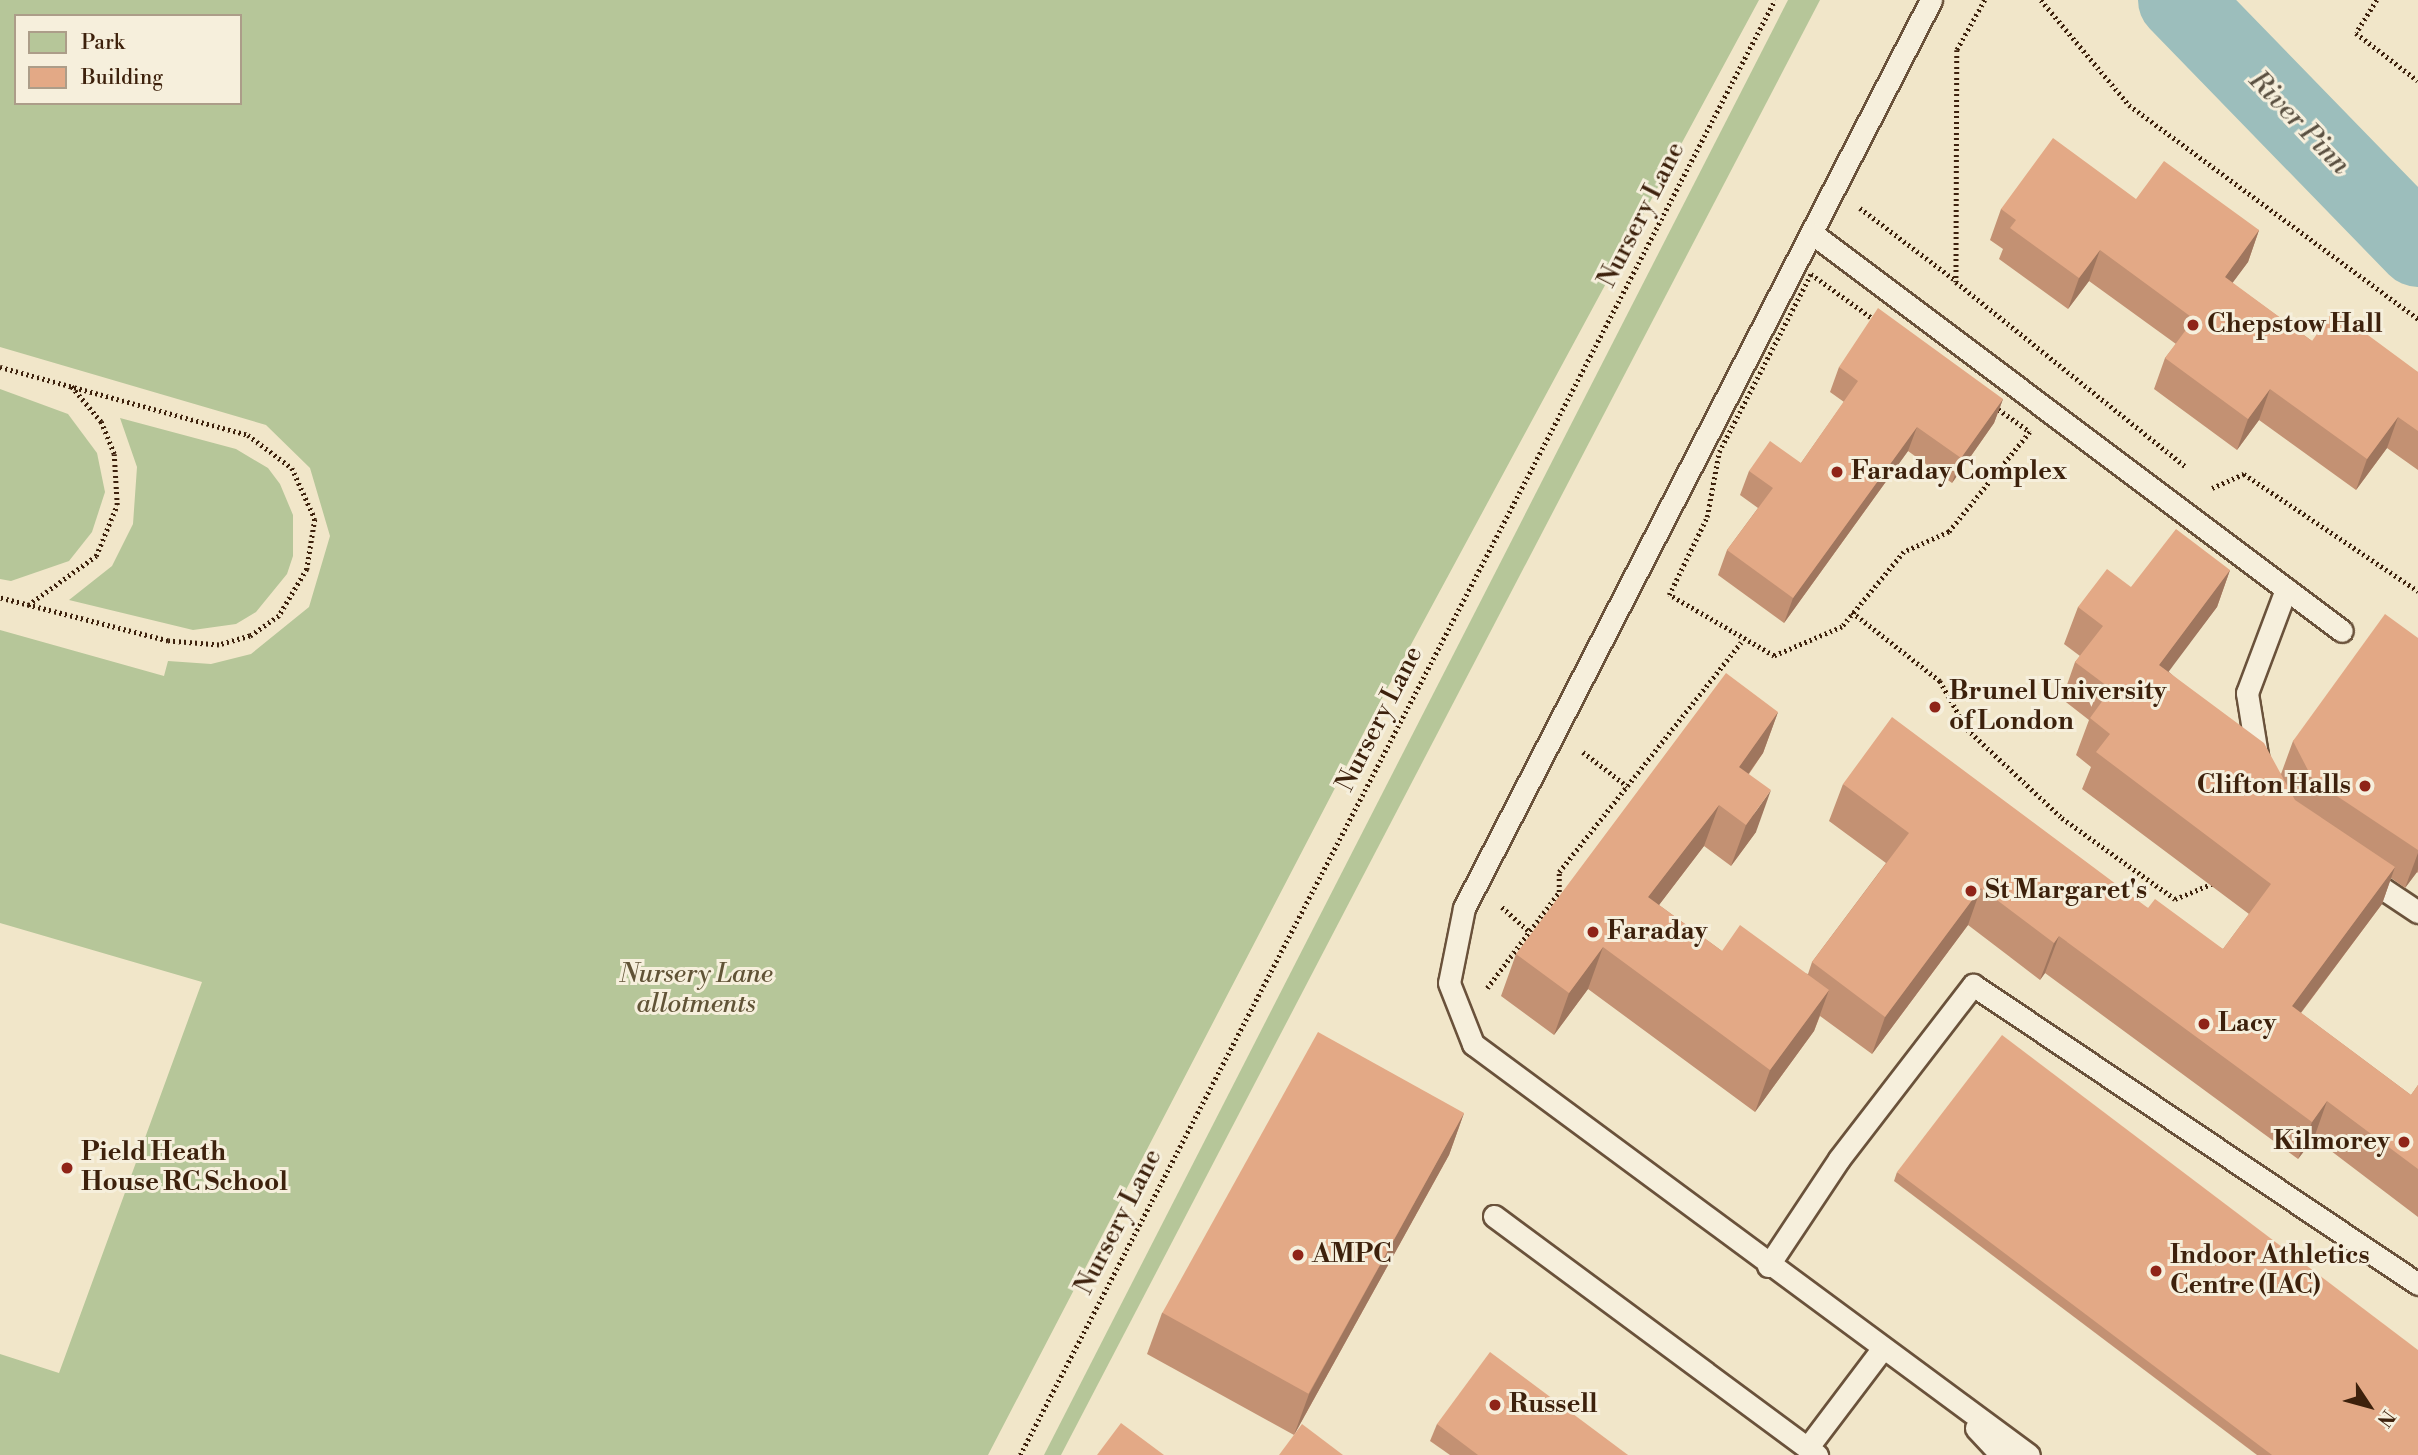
<!DOCTYPE html>
<style>
body{margin:0}
#map{position:relative;width:2418px;height:1455px;overflow:hidden;background:#f1e6c9;font-family:"Libre Bodoni",serif}
div>[style]{position:absolute}
.green>*{inset:0;background:#b6c699}
.river>*{height:82px;margin:-41px;padding:0 41px;transform-origin:41px;border-radius:41px;background:#9cbebc}
.path>*{height:4.5px;margin-top:-2.25px;transform-origin:0;background:repeating-linear-gradient(90deg,#3d210c 0 2px,transparent 0 5.5px)}
.roads{filter:drop-shadow(2px 0 #6a523b) drop-shadow(-2px 0 #6a523b) drop-shadow(0 2px #6a523b) drop-shadow(0 -2px #6a523b)}
.lane>*{height:21px;margin:-10.5px;padding:0 10.5px;transform-origin:10.5px;border-radius:10.5px;background:#f6efdc}
.wall>*{inset:0;background:#c39173}
.shaded-wall>*{inset:0;background:#9f765e}
.building>*{inset:0;background:#e3a986;transform-origin:0 0}
.dots>*{width:19px;height:19px;translate:-50% -50%;box-sizing:border-box;border:4px solid #f6efdc;border-radius:50%}
span{translate:-50% -50%;white-space:nowrap;text-align:center;line-height:1.15;-webkit-text-stroke:6px #f6efdc;paint-order:stroke}
.street-label{font-size:26px;color:#3d210c}
.poi-label{font-size:26px;color:#3d210c;font-weight:700}
.left{translate:0 -50%;text-align:left}
.right{translate:-100% -50%;text-align:right}
.park-label{font-size:26px;color:#615336;font-style:italic}
.water-label{font-size:28px;color:#5a5041;font-style:italic}
.legend{position:absolute;left:14px;top:14px;width:228px;height:91px;box-sizing:border-box;background:#f6efdc;border:2px solid #ac9d89;margin:0;padding:9px 12px;list-style:none;font-size:21px;color:#3d210c}
.legend li{display:flex;align-items:center;gap:14px;height:35px}
.legend b{width:35px;border:2px solid #ac9d89}
.north{position:absolute;left:2334px;top:1371px;width:70px;height:70px;-webkit-text-stroke:5px #f6efdc;paint-order:stroke;rotate:126deg;font-size:19px;font-weight:700;line-height:28px;text-align:center;color:#3d210c}
.north::after{content:'';display:block;margin:auto;width:24px;height:32px;background:#3d210c;clip-path:polygon(50% 0,100% 100%,50% 72%,0 100%)}
</style>
<div id="map">
<div class="green">
<div style="clip-path:polygon(evenodd,0 0,1759px 0,1373px 715px,988px 1455px,0 1455px,0 1354px,59px 1373px,202px 982px,0 923px,0 630px,164px 676px,168px 661px,211px 664px,251px 654px,309px 607px,330px 536px,310px 468px,266px 425px,0 347px,0 0,16px 16px,240px 16px,240px 103px,16px 103px,16px 16px)"></div>
<div style="clip-path:polygon(1788px 0,1820px 0,1061px 1455px,1044px 1455px)"></div>
<div style="clip-path:polygon(0 389px,68px 414px,97px 453px,105px 492px,92px 532px,69px 561px,11px 581px,0 579px)"></div>
<div style="clip-path:polygon(120px 418px,236px 449px,268px 468px,280px 484px,293px 515px,293px 556px,287px 574px,256px 612px,236px 624px,193px 630px,69px 600px,112px 566px,133px 524px,137px 467px)"></div>
</div>
<div class="river">
<div style="left:2179px;top:0;width:343px;rotate:45.8deg"></div>
</div>
<div class="path">
<div style="left:1985px;top:0;width:57px;rotate:119.2deg"></div>
<div style="left:1957px;top:50px;width:232px;rotate:90.2deg"></div>
<div style="left:1956px;top:282px;width:295px;rotate:38.8deg"></div>
<div style="left:2041px;top:0;width:137px;rotate:50deg"></div>
<div style="left:2129px;top:105px;width:360px;rotate:36.5deg"></div>
<div style="left:2377px;top:0;width:39px;rotate:122deg"></div>
<div style="left:2356px;top:33px;width:78px;rotate:37.7deg"></div>
<div style="left:1860px;top:208px;width:121px;rotate:37.2deg"></div>
<div style="left:1811px;top:274px;width:270px;rotate:35.8deg"></div>
<div style="left:2030px;top:432px;width:129px;rotate:129deg"></div>
<div style="left:1949px;top:532px;width:49px;rotate:156deg"></div>
<div style="left:1904px;top:552px;width:97px;rotate:129.6deg"></div>
<div style="left:1842px;top:627px;width:74px;rotate:156.9deg"></div>
<div style="left:1774px;top:656px;width:121px;rotate:-149.8deg"></div>
<div style="left:1669px;top:595px;width:87px;rotate:-64deg"></div>
<div style="left:1707px;top:517px;width:66px;rotate:-79.5deg"></div>
<div style="left:1719px;top:452px;width:200px;rotate:-62.7deg"></div>
<div style="left:0;top:367px;width:257px;rotate:15.3deg"></div>
<div style="left:248px;top:435px;width:55px;rotate:36.9deg"></div>
<div style="left:292px;top:468px;width:56px;rotate:65.7deg"></div>
<div style="left:315px;top:519px;width:51px;rotate:99.1deg"></div>
<div style="left:307px;top:569px;width:55px;rotate:120.8deg"></div>
<div style="left:279px;top:616px;width:35px;rotate:145deg"></div>
<div style="left:250px;top:636px;width:32px;rotate:164deg"></div>
<div style="left:219px;top:645px;width:51px;rotate:-175.5deg"></div>
<div style="left:168px;top:641px;width:173px;rotate:-165.6deg"></div>
<div style="left:2212px;top:488px;width:35px;rotate:-24deg"></div>
<div style="left:2244px;top:474px;width:210px;rotate:33.9deg"></div>
<div style="left:28px;top:605px;width:84px;rotate:-35.8deg"></div>
<div style="left:96px;top:556px;width:55px;rotate:-67.6deg"></div>
<div style="left:117px;top:505px;width:51px;rotate:-93.4deg"></div>
<div style="left:114px;top:454px;width:35px;rotate:-112deg"></div>
<div style="left:101px;top:422px;width:48px;rotate:-130deg"></div>
<div style="left:1852px;top:612px;width:112px;rotate:38.1deg"></div>
<div style="left:1940px;top:681px;width:55px;rotate:60.6deg"></div>
<div style="left:1967px;top:729px;width:130px;rotate:43.1deg"></div>
<div style="left:2062px;top:818px;width:139px;rotate:35.6deg"></div>
<div style="left:2175px;top:899px;width:42px;rotate:-22.3deg"></div>
<div style="left:1583px;top:752px;width:56px;rotate:37.7deg"></div>
<div style="left:1502px;top:907px;width:38px;rotate:42deg"></div>
<div style="left:1487px;top:988px;width:120px;rotate:-53.1deg"></div>
<div style="left:1559px;top:892px;width:20px;rotate:-90deg"></div>
<div style="left:1559px;top:872px;width:293px;rotate:-51.6deg"></div>
<div style="left:1020px;top:1455px;width:1639px;rotate:-62.58deg"></div>
</div>
<div class="roads">
<div class="lane">
<div style="left:1931px;top:0;width:1021px;rotate:117.22deg"></div>
<div style="left:1464px;top:908px;width:76px;rotate:101.3deg"></div>
<div style="left:1449px;top:983px;width:66px;rotate:68.5deg"></div>
<div style="left:1473px;top:1044px;width:691px;rotate:36.47deg"></div>
<div style="left:1813px;top:234px;width:661px;rotate:36.89deg"></div>
<div style="left:2258px;top:761px;width:69px;rotate:-99.2deg"></div>
<div style="left:2247px;top:693px;width:111px;rotate:-69.4deg"></div>
<div style="left:2364px;top:876px;width:65px;rotate:33.7deg"></div>
<div style="left:1494px;top:1216px;width:402px;rotate:36.5deg"></div>
<div style="left:1768px;top:1266px;width:128px;rotate:-56.4deg"></div>
<div style="left:1839px;top:1159px;width:220px;rotate:-52.4deg"></div>
<div style="left:1973px;top:985px;width:536px;rotate:33.9deg"></div>
<div style="left:1976px;top:1428px;width:37px;rotate:47deg"></div>
<div style="left:1808px;top:1447px;width:123px;rotate:-52.9deg"></div>
</div>
</div>
<div class="wall">
<div style="clip-path:polygon(2136px 199px,2259px 230px,2248px 262px,2232px 283px,2312px 341px,2418px 372px,2418px 470px,2387px 448px,2356px 490px,2259px 420px,2237px 450px,2154px 389px,2165px 358px,2176px 344px,2089px 281px,2068px 309px,1999px 259px,2003px 249px,1990px 240px,2001px 209px)"></div>
<div style="clip-path:polygon(1839px 367px,2003px 399px,1994px 423px,1952px 483px,1908px 451px,1784px 623px,1718px 575px,1727px 550px,1758px 508px,1740px 495px,1749px 471px,1801px 463px,1844px 402px,1830px 392px)"></div>
<div style="clip-path:polygon(2230px 570px,2217px 607px,2168px 671px,2281px 774px,2293px 741px,2418px 638px,2418px 873px,2417px 872px,2405px 888px,2391px 878px,2382px 904px,2301px 1013px,2411px 1095px,2418px 1085px,2418px 1217px,2314px 1138px,2298px 1159px,2045px 973px,2040px 980px,1968px 925px,1872px 1054px,1820px 1016px,1814px 1031px,1755px 1112px,1588px 989px,1554px 1035px,1501px 996px,1516px 954px,1778px 712px,1763px 753px,1749px 774px,1756px 832px,1731px 866px,1704px 846px,1659px 905px,1722px 951px,1808px 974px,1812px 962px,1886px 863px,1829px 821px,1843px 784px,2148px 908px,2223px 949px,2249px 914px,2082px 789px,2091px 767px,2076px 755px,2089px 720px,2062px 699px,2075px 662px,2080px 656px,2064px 644px,2078px 607px,2131px 587px)"></div>
<div style="clip-path:polygon(1464px 1113px,1449px 1155px,1294px 1435px,1147px 1354px,1162px 1313px)"></div>
<div style="clip-path:polygon(1897px 1172px,2418px 1455px,2257px 1455px,1894px 1181px)"></div>
<div style="clip-path:polygon(1437px 1424px,1628px 1455px,1450px 1455px,1430px 1441px)"></div>
</div>
<div class="shaded-wall">
<div style="clip-path:polygon(2259px 230px,2248px 262px,2214px 308px,2225px 277px)"></div>
<div style="clip-path:polygon(2100px 250px,2089px 281px,2068px 309px,2079px 278px)"></div>
<div style="clip-path:polygon(2270px 389px,2259px 420px,2237px 450px,2248px 419px)"></div>
<div style="clip-path:polygon(2003px 399px,1994px 423px,1952px 483px,1961px 458px)"></div>
<div style="clip-path:polygon(2398px 417px,2387px 448px,2356px 490px,2367px 459px)"></div>
<div style="clip-path:polygon(1917px 427px,1908px 451px,1784px 623px,1793px 598px)"></div>
<div style="clip-path:polygon(2230px 570px,2217px 607px,2146px 702px,2159px 665px)"></div>
<div style="clip-path:polygon(1778px 712px,1763px 753px,1724px 808px,1739px 767px)"></div>
<div style="clip-path:polygon(1771px 790px,1756px 832px,1731px 866px,1746px 825px)"></div>
<div style="clip-path:polygon(1719px 805px,1704px 846px,1633px 939px,1648px 897px)"></div>
<div style="clip-path:polygon(2418px 853px,2418px 869px,2417px 872px,2405px 888px)"></div>
<div style="clip-path:polygon(2395px 867px,2382px 904px,2278px 1043px,2292px 1006px)"></div>
<div style="clip-path:polygon(1981px 888px,1968px 925px,1872px 1054px,1885px 1017px)"></div>
<div style="clip-path:polygon(2059px 936px,2045px 973px,2040px 980px,2054px 943px)"></div>
<div style="clip-path:polygon(1603px 947px,1588px 989px,1554px 1035px,1569px 993px)"></div>
<div style="clip-path:polygon(1829px 990px,1814px 1031px,1755px 1112px,1770px 1070px)"></div>
<div style="clip-path:polygon(2327px 1101px,2314px 1138px,2298px 1159px,2312px 1122px)"></div>
<div style="clip-path:polygon(1464px 1113px,1449px 1155px,1294px 1435px,1309px 1394px)"></div>
</div>
<div class="building">
<div style="clip-path:polygon(2053px 138px,2136px 199px,2164px 161px,2259px 230px,2225px 277px,2312px 341px,2334px 310px,2418px 372px,2418px 431px,2398px 417px,2367px 459px,2270px 389px,2248px 419px,2165px 358px,2194px 319px,2100px 250px,2079px 278px,2010px 228px,2016px 220px,2001px 209px)"></div>
<div style="clip-path:polygon(1878px 308px,2003px 399px,1961px 458px,1917px 427px,1793px 598px,1727px 550px,1773px 488px,1749px 471px,1770px 441px,1801px 463px,1858px 381px,1839px 367px)"></div>
<div style="clip-path:polygon(2176px 529px,2230px 570px,2159px 665px,2264px 743px,2295px 800px,2395px 867px,2292px 1006px,2411px 1095px,2418px 1085px,2418px 1169px,2327px 1101px,2312px 1122px,2059px 936px,2054px 943px,1981px 888px,1885px 1017px,1812px 962px,1909px 833px,1843px 784px,1892px 717px,2148px 908px,2155px 899px,2223px 949px,2271px 884px,2096px 752px,2110px 734px,2090px 718px,2111px 689px,2075px 662px,2103px 626px,2078px 607px,2107px 569px,2131px 587px)"></div>
<div style="clip-path:polygon(2385px 614px,2418px 638px,2418px 850px,2313px 780px,2293px 741px)"></div>
<div style="clip-path:polygon(1726px 673px,1778px 712px,1739px 767px,1771px 790px,1746px 825px,1719px 805px,1648px 897px,1722px 951px,1740px 925px,1829px 990px,1770px 1070px,1603px 947px,1569px 993px,1516px 954px)"></div>
<div style="left:1318px;top:1032px;width:167px;height:321px;rotate:29deg"></div>
<div style="clip-path:polygon(2002px 1035px,2418px 1350px,2418px 1455px,2272px 1455px,1897px 1172px)"></div>
<div style="clip-path:polygon(1490px 1352px,1628px 1455px,1478px 1455px,1437px 1424px)"></div>
<div style="clip-path:polygon(1121px 1423px,1164px 1455px,1097px 1455px)"></div>
<div style="clip-path:polygon(1302px 1424px,1343px 1455px,1279px 1455px)"></div>
</div>
<div class="dots">
<div style="left:2193px;top:325px;background:#8f2418"></div>
<div style="left:1837px;top:472px;background:#8f2418"></div>
<div style="left:1935px;top:707px;background:#8f2418"></div>
<div style="left:2365px;top:786px;background:#8f2418"></div>
<div style="left:1971px;top:891px;background:#8f2418"></div>
<div style="left:1593px;top:932px;background:#8f2418"></div>
<div style="left:2204px;top:1024px;background:#8f2418"></div>
<div style="left:2404px;top:1142px;background:#8f2418"></div>
<div style="left:67px;top:1168px;background:#8f2418"></div>
<div style="left:1298px;top:1255px;background:#8f2418"></div>
<div style="left:2156px;top:1271px;background:#8f2418"></div>
<div style="left:1495px;top:1405px;background:#8f2418"></div>
</div>
<div class="street-label">
<span style="left:1642px;top:215px;rotate:-63deg">Nursery Lane</span>
<span style="left:1380px;top:719px;rotate:-63deg">Nursery Lane</span>
<span style="left:1119px;top:1222px;rotate:-63deg">Nursery Lane</span>
</div>
<div class="poi-label">
<span class="left" style="left:2207px;top:325px">Chepstow Hall</span>
<span class="left" style="left:1851px;top:472px">Faraday Complex</span>
<span class="left" style="left:1949px;top:707px">Brunel University<br>of London</span>
<span class="right" style="left:2351px;top:786px">Clifton Halls</span>
<span class="left" style="left:1985px;top:891px">St Margaret's</span>
<span class="left" style="left:1607px;top:932px">Faraday</span>
<span class="left" style="left:2218px;top:1024px">Lacy</span>
<span class="right" style="left:2390px;top:1142px">Kilmorey</span>
<span class="left" style="left:81px;top:1168px">Pield Heath<br>House RC School</span>
<span class="left" style="left:1312px;top:1255px">AMPC</span>
<span class="left" style="left:2170px;top:1271px">Indoor Athletics<br>Centre (IAC)</span>
<span class="left" style="left:1509px;top:1405px">Russell</span>
</div>
<div class="park-label">
<span style="left:696px;top:990px">Nursery Lane<br>allotments</span>
</div>
<div class="water-label">
<span style="left:2299px;top:123px;rotate:46deg">River Pinn</span>
</div>
<ul class="legend">
<li><b style="height:19px;background:#b6c699"></b>Park</li>
<li><b style="height:19px;background:#e3a986"></b>Building</li>
</ul>
<div class="north">N</div>
</div>
